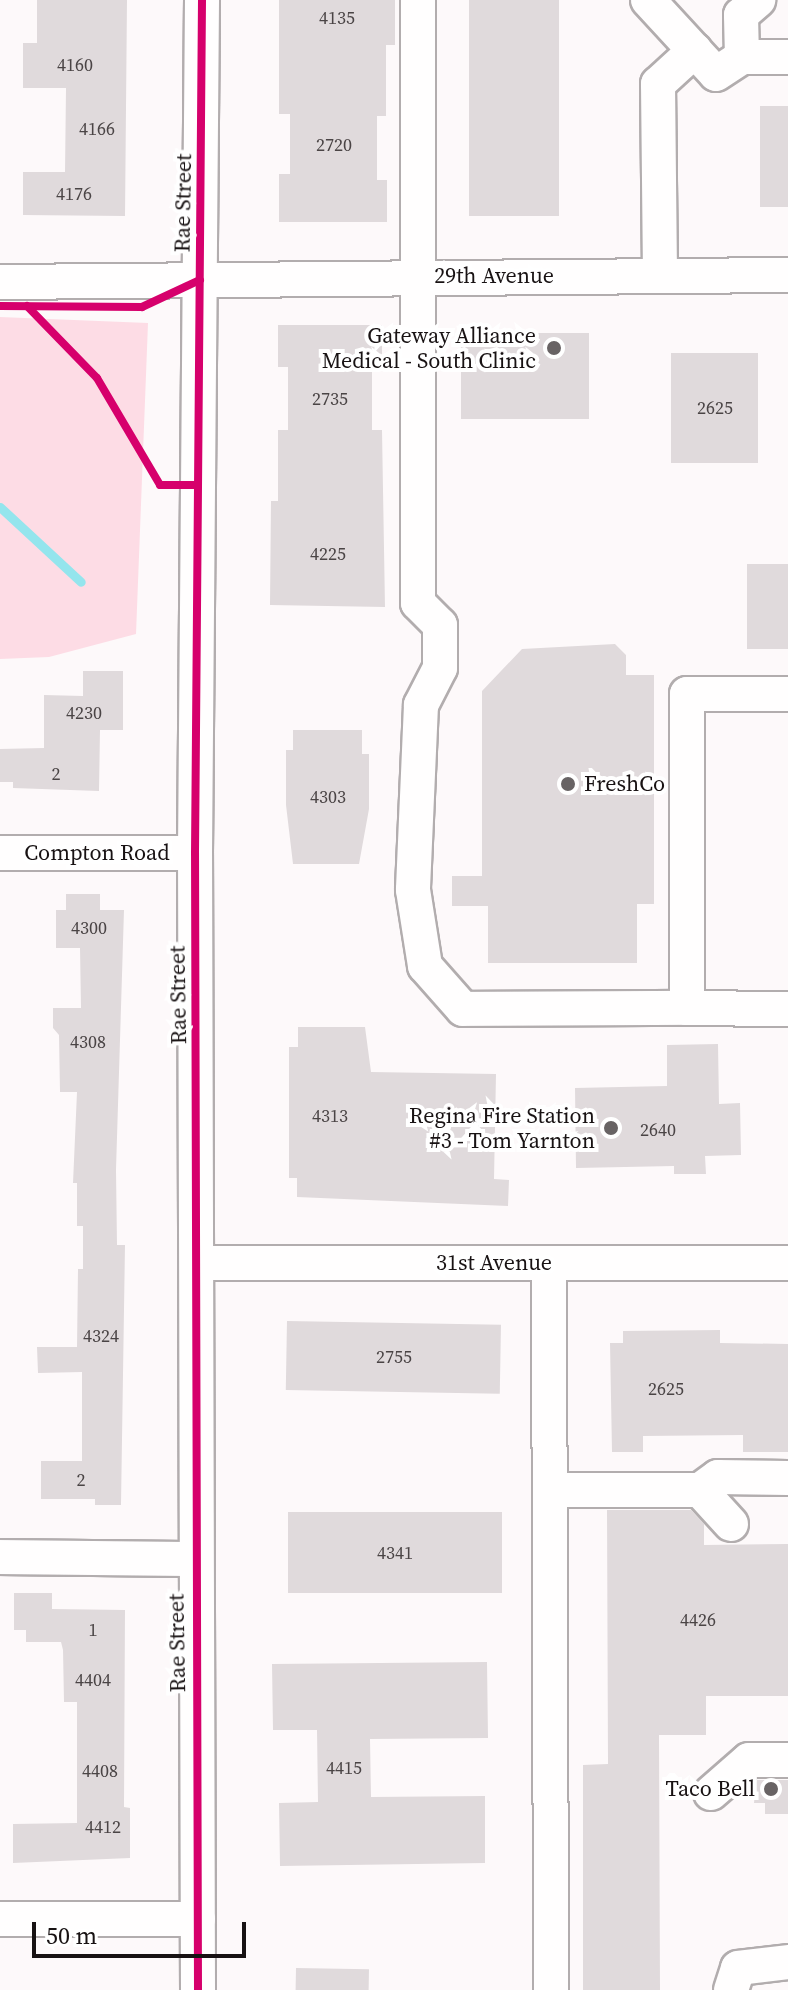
<!DOCTYPE html>
<style>
body{margin:0}
#map{position:relative;width:788px;height:1990px;overflow:hidden;background:#fdf9fa;font-family:"Source Serif 4",serif}
div>[style]{position:absolute}
.green>*{inset:0;background:#fddce5}
.stream>*{height:9px;margin:-4.5px;padding:0 4.5px;transform-origin:4.5px;border-radius:4.5px;background:#94e5ed}
.building>*{inset:0;background:#e0dadc;transform-origin:0 0}
.roads{filter:drop-shadow(2px 0 #b2adae) drop-shadow(-2px 0 #b2adae) drop-shadow(0 2px #b2adae) drop-shadow(0 -2px #b2adae)}
.minor>*{height:34px;margin:-17px;padding:0 17px;transform-origin:17px;border-radius:17px;background:#fffefe}
.cycleway>*{height:8px;margin:-4px;padding:0 4px;transform-origin:4px;border-radius:4px;background:#d6006c}
.dots>*{width:22px;height:22px;translate:-50% -50%;box-sizing:border-box;border:4px solid #fff;border-radius:50%}
span{translate:-50% -50%;white-space:nowrap;text-align:center;line-height:1.15;-webkit-text-stroke:8px #fff;paint-order:stroke}
.number-label{font-size:18px;color:#4a4445}
.number-label span{-webkit-text-stroke-width:0}
.street-label{font-size:22px;color:#181213}
.poi-label{font-size:22px;color:#181213}
.right{translate:-100% -50%;text-align:right}
.left{translate:0 -50%;text-align:left}
.scale{position:absolute;left:32px;top:1922px;width:214px;height:36px;box-sizing:border-box;border:4px solid #181213;border-top:0;padding-left:10px;font-size:24px;line-height:28px;white-space:nowrap;color:#181213;-webkit-text-stroke:6px #fff;paint-order:stroke}
</style>
<div id="map">
<div class="green">
<div style="clip-path:polygon(0 317px,148px 323px,136px 634px,49px 657px,0 659px)"></div>
</div>
<div class="stream">
<div style="left:0;top:507px;width:110px;rotate:42.8deg"></div>
</div>
<div class="building">
<div style="clip-path:polygon(37px 0,127px 0,125px 216px,23px 215px,23px 172px,65px 172px,66px 88px,23px 88px,23px 43px,37px 43px)"></div>
<div style="clip-path:polygon(279px 0,395px 0,395px 45px,386px 45px,386px 116px,377px 116px,377px 180px,387px 180px,387px 222px,279px 222px,279px 174px,290px 174px,290px 114px,279px 114px)"></div>
<div style="left:469px;top:0;width:90px;height:216px"></div>
<div style="left:760px;top:106px;width:28px;height:101px"></div>
<div style="clip-path:polygon(278px 325px,382px 325px,382px 368px,372px 368px,372px 430px,382px 430px,385px 607px,270px 605px,271px 501px,278px 501px,278px 430px,288px 430px,288px 367px,278px 367px)"></div>
<div style="left:461px;top:333px;width:128px;height:86px"></div>
<div style="left:671px;top:353px;width:87px;height:110px"></div>
<div style="left:747px;top:564px;width:41px;height:85px"></div>
<div style="clip-path:polygon(615px 644px,626px 655px,626px 675px,654px 675px,654px 904px,637px 904px,637px 963px,488px 963px,488px 906px,452px 906px,452px 876px,482px 876px,482px 691px,522px 649px)"></div>
<div style="clip-path:polygon(83px 671px,123px 671px,123px 730px,100px 730px,99px 791px,13px 788px,13px 782px,0 782px,0 749px,44px 748px,44px 695px,83px 696px)"></div>
<div style="clip-path:polygon(293px 730px,362px 730px,362px 754px,369px 754px,369px 809px,359px 864px,293px 864px,286px 805px,286px 750px,293px 750px)"></div>
<div style="clip-path:polygon(66px 894px,100px 894px,100px 910px,124px 910px,116px 1170px,117px 1245px,125px 1245px,121px 1505px,95px 1505px,95px 1499px,41px 1499px,41px 1461px,82px 1461px,82px 1372px,38px 1373px,37px 1347px,77px 1347px,78px 1269px,83px 1269px,83px 1226px,77px 1226px,77px 1183px,73px 1183px,77px 1092px,60px 1092px,59px 1035px,53px 1028px,53px 1008px,81px 1008px,80px 948px,56px 948px,56px 910px,66px 910px)"></div>
<div style="clip-path:polygon(298px 1027px,365px 1027px,371px 1072px,496px 1074px,494px 1179px,509px 1180px,508px 1206px,297px 1197px,297px 1178px,289px 1178px,289px 1047px,298px 1047px)"></div>
<div style="clip-path:polygon(718px 1044px,719px 1104px,740px 1103px,741px 1155px,705px 1156px,706px 1174px,674px 1174px,674px 1166px,576px 1168px,575px 1088px,667px 1086px,667px 1045px)"></div>
<div style="left:287px;top:1321px;width:214px;height:69px;rotate:1deg"></div>
<div style="clip-path:polygon(720px 1330px,720px 1343px,788px 1344px,788px 1452px,743px 1452px,743px 1435px,643px 1436px,643px 1452px,612px 1452px,610px 1343px,623px 1343px,623px 1331px)"></div>
<div style="clip-path:polygon(607px 1510px,691px 1510px,704px 1524px,704px 1545px,788px 1544px,788px 1696px,706px 1696px,706px 1735px,659px 1735px,660px 1990px,583px 1990px,583px 1765px,608px 1764px)"></div>
<div style="left:502px;top:1512px;width:81px;height:214px;rotate:90deg"></div>
<div style="clip-path:polygon(14px 1593px,52px 1593px,52px 1609px,125px 1610px,124px 1807px,130px 1808px,130px 1858px,13px 1863px,13px 1824px,77px 1823px,77px 1702px,64px 1702px,63px 1650px,61px 1642px,26px 1642px,26px 1630px,14px 1630px)"></div>
<div style="clip-path:polygon(487px 1662px,488px 1738px,370px 1739px,371px 1797px,485px 1796px,485px 1863px,280px 1866px,279px 1803px,318px 1802px,317px 1730px,273px 1730px,272px 1664px)"></div>
<div style="clip-path:polygon(756px 1780px,788px 1780px,788px 1814px,765px 1814px,765px 1803px,754px 1803px)"></div>
<div style="left:296px;top:1968px;width:73px;height:22px;rotate:1deg"></div>
</div>
<div class="roads">
<div class="minor">
<div style="left:418px;top:0;width:603px;rotate:90deg"></div>
<div style="left:418px;top:603px;width:31px;rotate:45deg"></div>
<div style="left:440px;top:625px;width:43px;rotate:90deg"></div>
<div style="left:440px;top:668px;width:42px;rotate:117.2deg"></div>
<div style="left:421px;top:705px;width:185px;rotate:92.5deg"></div>
<div style="left:413px;top:890px;width:77px;rotate:81deg"></div>
<div style="left:425px;top:966px;width:57px;rotate:48.5deg"></div>
<div style="left:463px;top:1009px;width:224px;rotate:-0.3deg"></div>
<div style="left:648px;top:0;width:100px;rotate:47.4deg"></div>
<div style="left:716px;top:74px;width:31px;rotate:-33deg"></div>
<div style="left:742px;top:57px;width:46px"></div>
<div style="left:742px;top:57px;width:42px;rotate:-91.4deg"></div>
<div style="left:741px;top:15px;width:23px;rotate:-41deg"></div>
<div style="left:660px;top:275px;width:191px;rotate:-90.6deg"></div>
<div style="left:658px;top:84px;width:50px;rotate:-42.6deg"></div>
<div style="left:0;top:282px;width:788px;rotate:-0.51deg"></div>
<div style="left:788px;top:694px;width:101px;rotate:180deg"></div>
<div style="left:687px;top:694px;width:314px;rotate:90deg"></div>
<div style="left:687px;top:1008px;width:101px;rotate:0.6deg"></div>
<div style="left:0;top:853px;width:195px"></div>
<div style="left:200px;top:1263px;width:588px"></div>
<div style="left:549px;top:1263px;width:727px;rotate:89.84deg"></div>
<div style="left:550px;top:1490px;width:150px"></div>
<div style="left:700px;top:1490px;width:46px;rotate:47.6deg"></div>
<div style="left:700px;top:1490px;width:22px;rotate:-36deg"></div>
<div style="left:718px;top:1477px;width:70px;rotate:0.8deg"></div>
<div style="left:0;top:1557px;width:194px;rotate:0.6deg"></div>
<div style="left:711px;top:1793px;width:50px;rotate:-41deg"></div>
<div style="left:749px;top:1760px;width:39px"></div>
<div style="left:0;top:1919px;width:198px"></div>
<div style="left:198px;top:1990px;width:1137px;rotate:-90.15deg"></div>
<div style="left:195px;top:853px;width:853px;rotate:-89.53deg"></div>
<div style="left:731px;top:1990px;width:23px;rotate:-72deg"></div>
<div style="left:738px;top:1968px;width:50px;rotate:-6.8deg"></div>
</div>
</div>
<div class="cycleway">
<div style="left:0;top:306px;width:142px;rotate:0.4deg"></div>
<div style="left:142px;top:307px;width:64px;rotate:-25deg"></div>
<div style="left:27px;top:306px;width:100px;rotate:45.8deg"></div>
<div style="left:97px;top:378px;width:124px;rotate:59.5deg"></div>
<div style="left:160px;top:485px;width:36px"></div>
<div style="left:198px;top:1990px;width:1137px;rotate:-90.15deg"></div>
<div style="left:195px;top:853px;width:853px;rotate:-89.53deg"></div>
</div>
<div class="dots">
<div style="left:554px;top:348px;background:#686364"></div>
<div style="left:568px;top:784px;background:#686364"></div>
<div style="left:611px;top:1128px;background:#686364"></div>
<div style="left:771px;top:1789px;background:#686364"></div>
</div>
<div class="number-label">
<span style="left:337px;top:18px">4135</span>
<span style="left:75px;top:65px">4160</span>
<span style="left:97px;top:129px">4166</span>
<span style="left:334px;top:145px">2720</span>
<span style="left:74px;top:194px">4176</span>
<span style="left:330px;top:399px">2735</span>
<span style="left:715px;top:408px">2625</span>
<span style="left:328px;top:554px">4225</span>
<span style="left:84px;top:713px">4230</span>
<span style="left:56px;top:774px">2</span>
<span style="left:328px;top:797px">4303</span>
<span style="left:89px;top:928px">4300</span>
<span style="left:88px;top:1042px">4308</span>
<span style="left:330px;top:1116px">4313</span>
<span style="left:658px;top:1130px">2640</span>
<span style="left:101px;top:1336px">4324</span>
<span style="left:394px;top:1357px">2755</span>
<span style="left:666px;top:1389px">2625</span>
<span style="left:81px;top:1480px">2</span>
<span style="left:395px;top:1553px">4341</span>
<span style="left:698px;top:1620px">4426</span>
<span style="left:93px;top:1630px">1</span>
<span style="left:93px;top:1680px">4404</span>
<span style="left:344px;top:1768px">4415</span>
<span style="left:100px;top:1771px">4408</span>
<span style="left:103px;top:1827px">4412</span>
</div>
<div class="street-label">
<span style="left:183px;top:203px;rotate:-89deg">Rae Street</span>
<span style="left:494px;top:276px">29th Avenue</span>
<span style="left:97px;top:853px">Compton Road</span>
<span style="left:178px;top:995px;rotate:-91deg">Rae Street</span>
<span style="left:494px;top:1263px">31st Avenue</span>
<span style="left:177px;top:1643px;rotate:-91deg">Rae Street</span>
</div>
<div class="poi-label">
<span class="right" style="left:536px;top:348px">Gateway Alliance<br>Medical - South Clinic</span>
<span class="left" style="left:584px;top:784px">FreshCo</span>
<span class="right" style="left:595px;top:1128px">Regina Fire Station<br>#3 - Tom Yarnton</span>
<span class="right" style="left:755px;top:1789px">Taco Bell</span>
</div>
<div class="scale">50 m</div>
</div>
